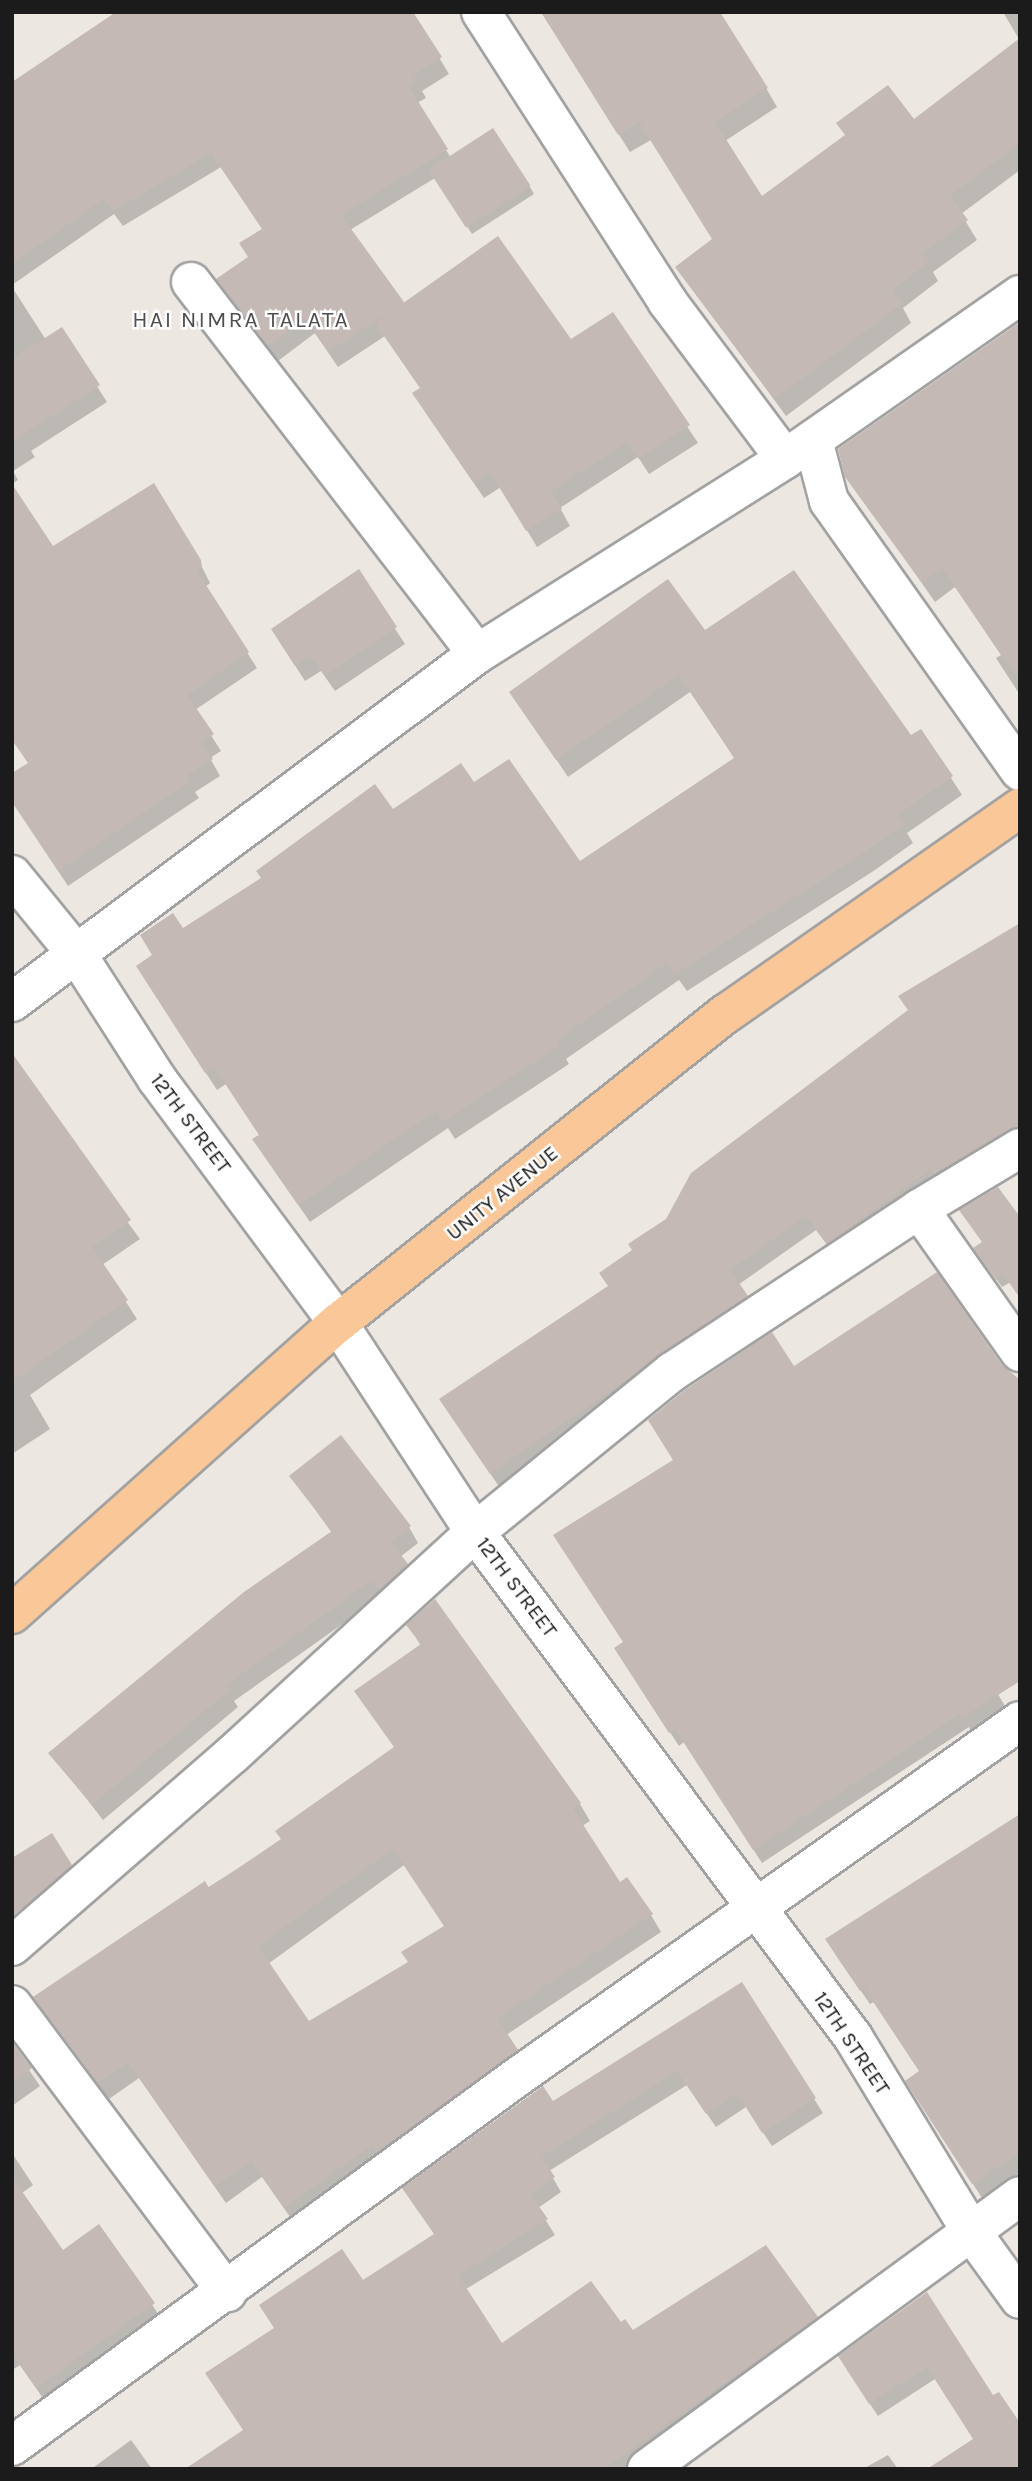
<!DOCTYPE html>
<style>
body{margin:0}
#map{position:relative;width:1032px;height:2481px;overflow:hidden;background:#ece7e0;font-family:Karla,sans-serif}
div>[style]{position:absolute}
.shadow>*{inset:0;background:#0003}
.building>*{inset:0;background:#c4b9b4;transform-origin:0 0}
.roads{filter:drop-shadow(2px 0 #a2a2a2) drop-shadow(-2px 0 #a2a2a2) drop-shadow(0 2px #a2a2a2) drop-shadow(0 -2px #a2a2a2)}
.minor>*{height:38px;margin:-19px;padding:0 19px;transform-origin:19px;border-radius:19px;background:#fff}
.major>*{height:38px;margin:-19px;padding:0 19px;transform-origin:19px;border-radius:19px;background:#f9c798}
span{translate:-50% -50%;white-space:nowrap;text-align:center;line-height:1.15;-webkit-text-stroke:5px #fff;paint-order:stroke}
.street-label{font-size:21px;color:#1b1b1b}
.neighbourhood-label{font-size:23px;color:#4e4e4e;letter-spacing:2px}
.frame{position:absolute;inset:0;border:14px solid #1b1b1b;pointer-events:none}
</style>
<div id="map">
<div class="shadow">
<div style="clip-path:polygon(412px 12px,449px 74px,422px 91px,426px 98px,417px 103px,451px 158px,530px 187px,534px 194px,472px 234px,435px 178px,350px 230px,404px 305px,570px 342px,613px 314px,698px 443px,649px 474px,638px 457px,560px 508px,570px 526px,537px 547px,501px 487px,484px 498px,424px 410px,421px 389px,385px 336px,338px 367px,315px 333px,278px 361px,219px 280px,250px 259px,263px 230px,221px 167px,123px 226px,114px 214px,12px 285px,12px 87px)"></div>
<div style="clip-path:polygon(541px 12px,766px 88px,777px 107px,725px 141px,761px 198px,913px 122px,1020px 41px,1020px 170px,961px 214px,977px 240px,933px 272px,938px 281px,903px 308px,911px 323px,786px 416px,677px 267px,714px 240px,651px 140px,630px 152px)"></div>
<div style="clip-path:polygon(1003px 12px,1020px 12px,1020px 41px)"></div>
<div style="clip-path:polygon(12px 287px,46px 340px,61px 330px,107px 402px,31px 451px,35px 457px,13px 471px,18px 480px,12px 484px)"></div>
<div style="clip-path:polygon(1020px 324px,1020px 695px,996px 658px,1001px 655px,955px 587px,935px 602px,847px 476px)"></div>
<div style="clip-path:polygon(52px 549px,199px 561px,210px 583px,205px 587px,257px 668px,195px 710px,221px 751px,210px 758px,220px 776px,195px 792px,199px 798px,68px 886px,12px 801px,29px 764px)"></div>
<div style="clip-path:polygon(358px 572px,405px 644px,335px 691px,321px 671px,305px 681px,282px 645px)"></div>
<div style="clip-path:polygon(705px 632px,911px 738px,921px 731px,962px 795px,907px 833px,913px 843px,875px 870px,687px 991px,679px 980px,566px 1059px,569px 1064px,455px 1139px,448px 1128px,310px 1222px,265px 1157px,260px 1136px,226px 1084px,217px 1090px,148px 984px,154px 956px,182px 930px,393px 811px,474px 784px,579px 863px,736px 759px,690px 692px,568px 777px,511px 692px)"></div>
<div style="clip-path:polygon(1020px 925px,1020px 1144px,837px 1258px,816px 1230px,738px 1285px,755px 1312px,500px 1488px,450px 1414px,610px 1288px,634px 1251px,667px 1220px,909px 1011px,901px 996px)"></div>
<div style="clip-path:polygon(12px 1065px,140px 1239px,102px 1265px,137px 1319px,30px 1395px,50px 1429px,12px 1454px)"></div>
<div style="clip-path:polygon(980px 1256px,1020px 1277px,1002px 1287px)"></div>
<div style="clip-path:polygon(1001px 1366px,1020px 1384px,995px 1689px,1006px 1708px,971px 1731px,969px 1727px,762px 1863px,684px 1742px,679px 1746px,624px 1662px,624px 1643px,675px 1461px,794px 1368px)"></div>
<div style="clip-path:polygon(291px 1476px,409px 1527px,418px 1543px,400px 1557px,416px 1581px,382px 1596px,234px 1701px,238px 1707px,103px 1820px,51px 1753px,332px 1533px)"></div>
<div style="clip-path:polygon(evenodd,435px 1601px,580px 1804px,590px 1821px,582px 1826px,620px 1884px,651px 1915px,661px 1932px,506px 2035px,527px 2068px,295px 2224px,262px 2177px,226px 2203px,139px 2078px,109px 2099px,35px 1997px,283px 1840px,395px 1748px,356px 1691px,421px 1646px,408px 1625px,435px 1601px,404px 1865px,445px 1927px,410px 1963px,309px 2024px,268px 1964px,404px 1865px)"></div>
<div style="clip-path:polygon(1020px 1815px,1020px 2173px,982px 2198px,916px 2096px,920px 2072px,874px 2002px,870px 2004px,835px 1954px)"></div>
<div style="clip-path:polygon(70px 1866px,80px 1882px,32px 1923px,12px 1891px)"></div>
<div style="clip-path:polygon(741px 1984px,823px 2113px,772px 2146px,746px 2107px,716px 2127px,687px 2085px,549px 2171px,561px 2192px,538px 2208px,555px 2235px,466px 2289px,502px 2345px,621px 2324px,633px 2333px,817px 2318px,825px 2332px,641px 2469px,188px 2469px,244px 2431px,362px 2282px,435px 2235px,552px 2103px)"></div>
<div style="clip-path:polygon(12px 2045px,40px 2086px,12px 2106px)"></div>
<div style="clip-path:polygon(12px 2153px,33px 2185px,22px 2193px,62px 2252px,99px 2226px,163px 2321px,47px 2404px,20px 2365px,12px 2370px)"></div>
<div style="clip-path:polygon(926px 2295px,993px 2397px,975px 2440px,935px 2379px,878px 2416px,847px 2370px)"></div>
<div style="clip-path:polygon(131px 2440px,152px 2469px,95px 2469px,94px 2467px)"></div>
<div style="clip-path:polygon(888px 2455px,898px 2469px,863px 2469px)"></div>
</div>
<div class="building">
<div style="clip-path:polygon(116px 12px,413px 12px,442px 57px,414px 74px,418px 82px,409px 87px,448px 149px,341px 215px,404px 302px,328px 352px,305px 319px,268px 346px,216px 279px,248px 257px,239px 243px,262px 229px,211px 153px,113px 211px,104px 199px,12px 264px,12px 82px)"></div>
<div style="clip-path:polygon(541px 12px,720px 12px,768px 88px,715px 122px,762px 196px,845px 135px,836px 123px,888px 85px,914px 119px,1020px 38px,1020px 143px,950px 196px,968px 220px,923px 253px,929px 262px,892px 290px,902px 304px,774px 399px,675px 267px,712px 239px,639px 122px,618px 135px)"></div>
<div style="left:493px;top:128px;width:69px;height:77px;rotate:57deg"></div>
<div style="clip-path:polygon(498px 236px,571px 339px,613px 312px,690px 425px,639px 459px,627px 442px,551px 491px,562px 509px,526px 531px,490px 472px,473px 482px,412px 393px,420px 388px,375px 323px)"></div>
<div style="clip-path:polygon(1020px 322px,1020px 682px,942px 568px,922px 583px,845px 477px,838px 449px)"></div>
<div style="clip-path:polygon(62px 327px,100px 385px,12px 442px,12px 359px)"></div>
<div style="clip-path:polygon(154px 483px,201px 560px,202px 567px,197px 571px,249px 652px,187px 695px,214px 734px,201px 743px,213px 759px,187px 776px,191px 781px,58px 871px,12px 802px,12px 773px,28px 763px,12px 740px,12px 484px,53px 546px)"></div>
<div style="clip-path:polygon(359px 569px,397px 627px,325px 676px,310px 656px,295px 666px,271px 629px)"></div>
<div style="clip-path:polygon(794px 570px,911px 735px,921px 729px,953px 776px,898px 815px,904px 824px,865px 852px,675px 974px,667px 963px,557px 1040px,561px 1045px,443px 1122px,436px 1111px,298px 1205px,252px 1139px,259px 1135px,214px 1067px,205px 1073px,136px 966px,152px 955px,140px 935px,173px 913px,183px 928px,261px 878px,256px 871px,375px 784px,393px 809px,461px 763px,474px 782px,509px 759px,580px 861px,734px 758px,679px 675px,556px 760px,509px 692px,668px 579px,705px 630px)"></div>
<div style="clip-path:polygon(1020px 923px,1020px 1126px,934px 1174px,931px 1169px,827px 1244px,806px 1216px,730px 1270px,748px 1296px,490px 1474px,439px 1399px,608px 1286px,599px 1273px,632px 1250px,628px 1244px,666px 1219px,691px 1173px,908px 1010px,898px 996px)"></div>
<div style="clip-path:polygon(12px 1053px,131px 1220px,92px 1247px,128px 1300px,12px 1382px)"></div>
<div style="clip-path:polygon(998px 1187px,1020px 1217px,1020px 1298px,1003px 1274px,996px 1280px,973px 1248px,982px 1242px,959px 1210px)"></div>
<div style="clip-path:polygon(937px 1272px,1002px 1365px,1020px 1380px,1020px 1681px,962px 1718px,959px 1714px,753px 1850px,675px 1729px,669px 1733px,614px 1648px,623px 1642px,553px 1535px,673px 1460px,648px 1420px,685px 1390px,772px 1332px,794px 1366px)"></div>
<div style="clip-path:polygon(341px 1435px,411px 1526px,391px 1542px,408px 1564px,379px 1590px,371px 1581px,226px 1685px,230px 1690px,92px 1805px,48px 1753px,244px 1592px,332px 1531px,289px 1476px)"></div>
<div style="clip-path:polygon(evenodd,435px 1599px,581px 1803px,573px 1809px,620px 1882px,627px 1877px,653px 1914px,497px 2018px,518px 2050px,377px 2152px,372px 2145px,284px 2208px,251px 2161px,215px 2187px,128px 2062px,98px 2083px,33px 1997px,205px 1881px,209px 1888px,281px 1839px,275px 1831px,394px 1747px,354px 1691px,421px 1644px,406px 1625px,435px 1599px,393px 1849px,444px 1926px,401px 1952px,408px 1962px,309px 2021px,258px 1946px,393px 1849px)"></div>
<div style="clip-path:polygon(1020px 1814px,1020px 2153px,972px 2184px,905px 2081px,919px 2071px,864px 1988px,860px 1991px,825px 1939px)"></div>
<div style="clip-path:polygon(52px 1833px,72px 1865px,12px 1917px,12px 1858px)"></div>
<div style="clip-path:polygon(742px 1982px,816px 2098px,762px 2133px,737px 2093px,706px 2114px,677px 2071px,541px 2157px,555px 2177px,530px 2194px,548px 2219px,458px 2275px,502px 2343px,591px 2281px,621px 2322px,625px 2319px,633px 2330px,766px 2245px,818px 2317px,603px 2469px,185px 2469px,243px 2430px,205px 2373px,274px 2328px,259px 2305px,342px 2249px,363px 2280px,434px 2234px,402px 2188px,543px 2086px,553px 2101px)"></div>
<div style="clip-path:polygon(12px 2042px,32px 2068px,12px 2082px)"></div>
<div style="clip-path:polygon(12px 2177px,63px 2250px,99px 2224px,155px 2303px,36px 2388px,12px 2354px)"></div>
<div style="clip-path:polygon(927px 2292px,993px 2395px,999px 2392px,1020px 2423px,1020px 2469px,927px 2469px,973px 2439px,927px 2367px,869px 2404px,838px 2356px)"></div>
</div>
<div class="roads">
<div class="minor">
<div style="left:481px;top:12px;width:344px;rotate:57.2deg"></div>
<div style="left:667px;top:301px;width:197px;rotate:53.2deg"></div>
<div style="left:191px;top:282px;width:469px;rotate:52.4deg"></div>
<div style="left:813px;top:440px;width:63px;rotate:75.3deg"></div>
<div style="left:829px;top:501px;width:331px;rotate:54.7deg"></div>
<div style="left:12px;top:875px;width:104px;rotate:50.8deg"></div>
<div style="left:78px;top:956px;width:146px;rotate:57.3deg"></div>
<div style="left:157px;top:1079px;width:304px;rotate:53.4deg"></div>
<div style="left:338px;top:1323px;width:250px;rotate:56.8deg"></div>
<div style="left:475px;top:1532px;width:631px;rotate:53.18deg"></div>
<div style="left:853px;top:2037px;width:231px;rotate:58.7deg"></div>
<div style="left:973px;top:2234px;width:80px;rotate:54.1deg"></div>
<div style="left:12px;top:1002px;width:581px;rotate:-36.81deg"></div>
<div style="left:477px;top:654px;width:365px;rotate:-32.3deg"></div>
<div style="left:785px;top:459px;width:287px;rotate:-34.9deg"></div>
<div style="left:919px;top:1209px;width:175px;rotate:54.8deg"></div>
<div style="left:12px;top:1946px;width:293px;rotate:-41deg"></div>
<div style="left:233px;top:1754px;width:328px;rotate:-42.5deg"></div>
<div style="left:475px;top:1532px;width:254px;rotate:-39.1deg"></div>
<div style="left:672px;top:1372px;width:296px;rotate:-33.4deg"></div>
<div style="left:919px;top:1209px;width:118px;rotate:-31.1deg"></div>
<div style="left:12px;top:2005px;width:359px;rotate:53.2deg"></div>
<div style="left:12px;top:2446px;width:620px;rotate:-36.15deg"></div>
<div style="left:513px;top:2080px;width:621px;rotate:-35.3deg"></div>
<div style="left:647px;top:2469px;width:462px;rotate:-36.2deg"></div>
</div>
<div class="major">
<div style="left:12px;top:1614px;width:437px;rotate:-41.8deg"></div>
<div style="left:338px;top:1323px;width:497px;rotate:-38.6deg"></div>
<div style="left:727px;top:1013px;width:358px;rotate:-35deg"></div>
</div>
</div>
<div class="street-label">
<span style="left:191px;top:1123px;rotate:53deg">12TH STREET</span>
<span style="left:502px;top:1193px;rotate:-39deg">UNITY AVENUE</span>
<span style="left:517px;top:1587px;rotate:53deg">12TH STREET</span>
<span style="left:852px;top:2043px;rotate:56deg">12TH STREET</span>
</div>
<div class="neighbourhood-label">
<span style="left:241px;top:320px">HAI NIMRA TALATA</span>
</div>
<div class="frame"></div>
</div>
